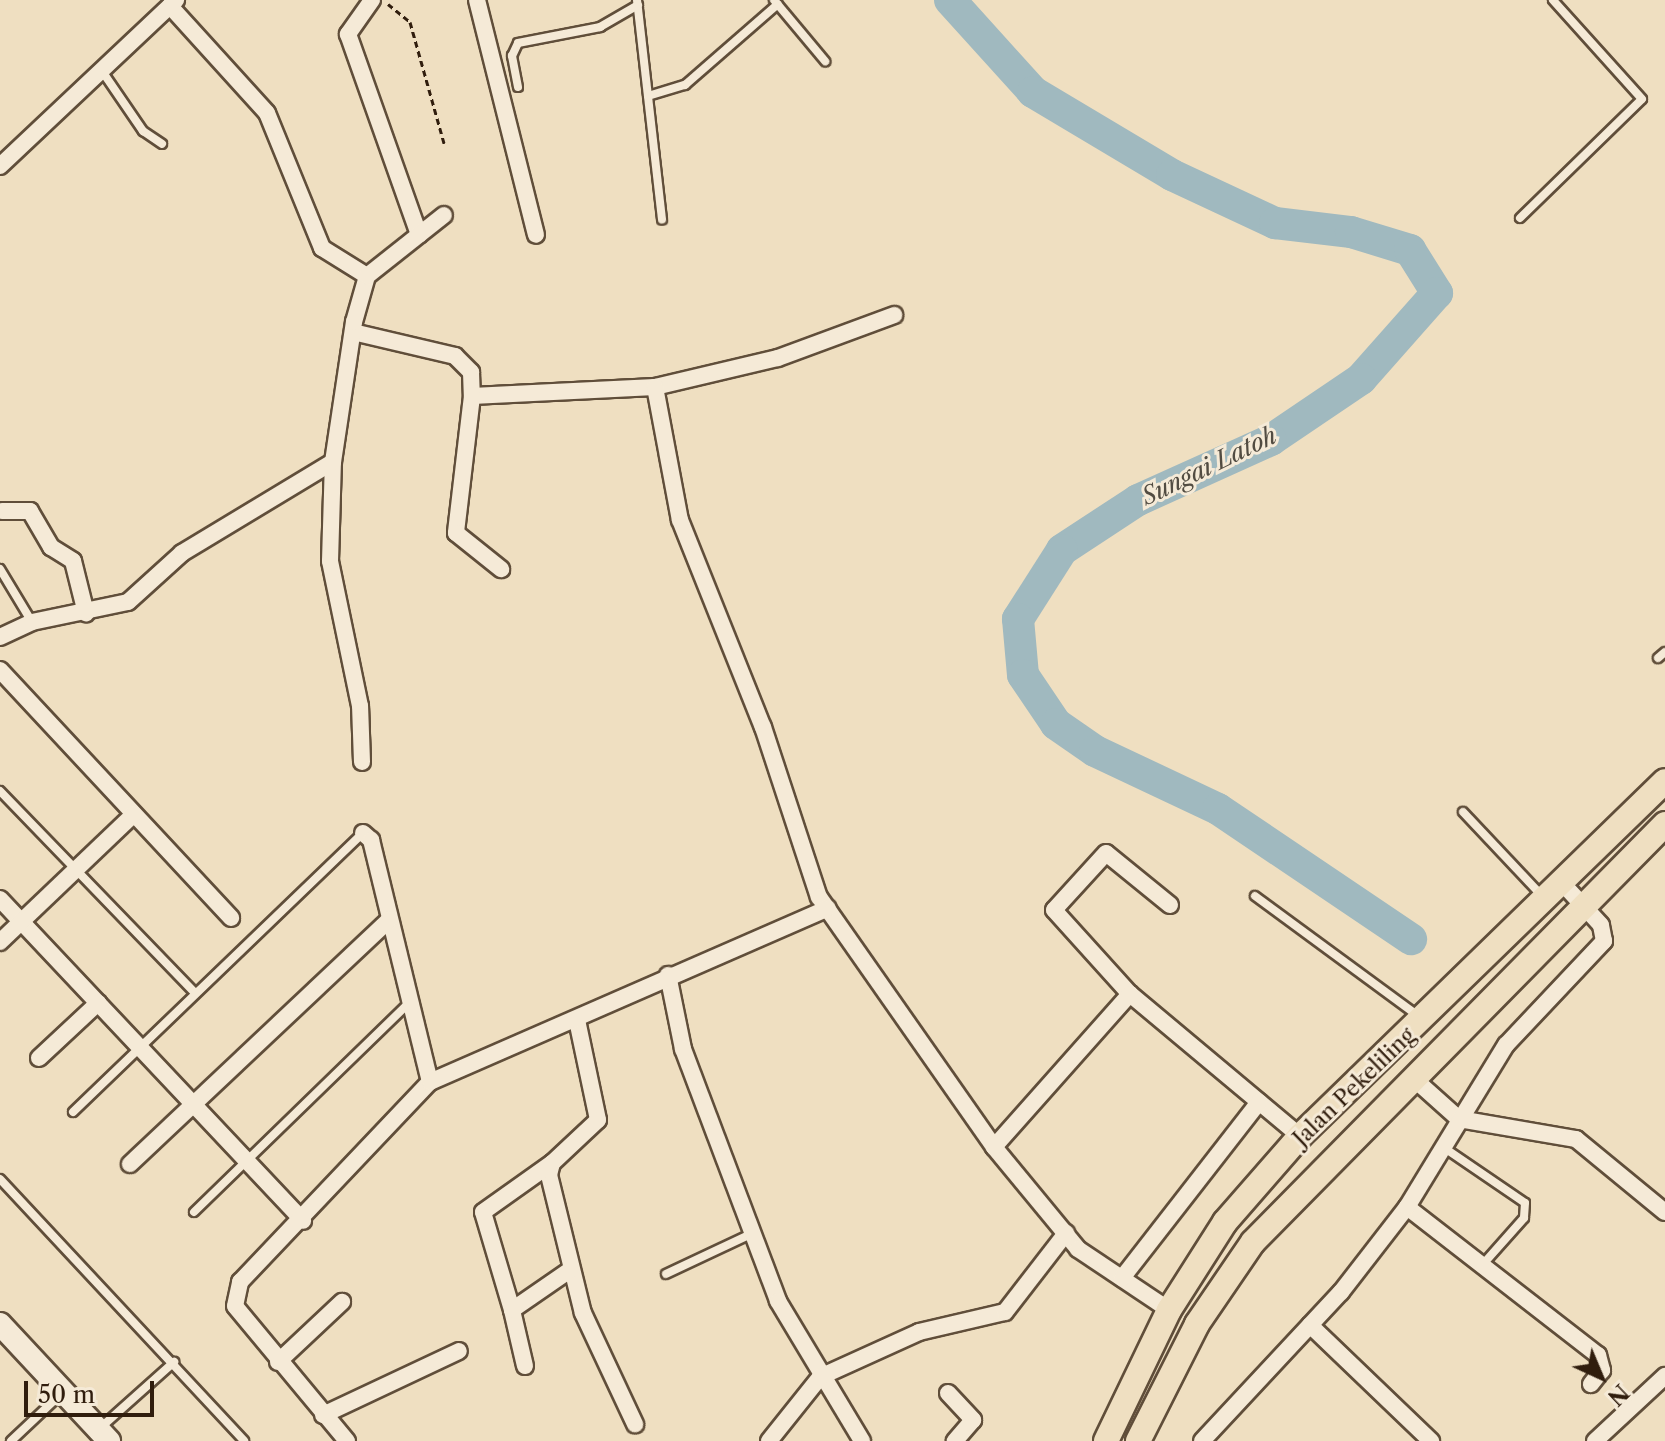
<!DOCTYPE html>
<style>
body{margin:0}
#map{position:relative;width:1665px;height:1441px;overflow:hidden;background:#efdfc1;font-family:"Libre Caslon Text",serif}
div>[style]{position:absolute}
.river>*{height:32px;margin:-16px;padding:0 16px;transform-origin:16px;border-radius:16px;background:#a0b9bf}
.path>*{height:3px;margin-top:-1.5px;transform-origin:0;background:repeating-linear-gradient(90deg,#301d0d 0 6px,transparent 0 10px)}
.roads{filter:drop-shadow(2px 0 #604e3a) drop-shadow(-2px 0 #604e3a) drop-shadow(0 2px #604e3a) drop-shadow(0 -2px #604e3a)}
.lane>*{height:8px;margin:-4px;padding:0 4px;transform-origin:4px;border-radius:4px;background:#f5ead7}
.street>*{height:16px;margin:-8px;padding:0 8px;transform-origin:8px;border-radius:8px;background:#f5ead7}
.secondary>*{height:22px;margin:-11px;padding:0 11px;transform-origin:11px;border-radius:11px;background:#f5ead7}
.primary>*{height:24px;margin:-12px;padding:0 12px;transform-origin:12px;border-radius:12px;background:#efdfc1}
span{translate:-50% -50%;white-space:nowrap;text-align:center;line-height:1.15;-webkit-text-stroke:6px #f5ead7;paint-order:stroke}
.street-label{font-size:22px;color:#301d0d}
.water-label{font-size:24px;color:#524c42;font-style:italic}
.north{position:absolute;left:1561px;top:1337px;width:80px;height:80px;-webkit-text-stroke:6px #f5ead7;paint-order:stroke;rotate:136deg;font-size:22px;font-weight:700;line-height:32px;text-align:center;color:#301d0d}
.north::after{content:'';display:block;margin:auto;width:28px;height:36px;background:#301d0d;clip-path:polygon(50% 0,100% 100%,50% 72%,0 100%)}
.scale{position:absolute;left:24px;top:1381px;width:130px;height:36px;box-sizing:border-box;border:4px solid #301d0d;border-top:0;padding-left:10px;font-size:24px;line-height:28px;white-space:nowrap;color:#301d0d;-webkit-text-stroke:6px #f5ead7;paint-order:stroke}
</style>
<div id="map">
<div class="river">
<div style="left:950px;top:0;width:124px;rotate:47.9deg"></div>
<div style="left:1033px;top:92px;width:162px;rotate:30.8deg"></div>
<div style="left:1172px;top:175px;width:114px;rotate:25deg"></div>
<div style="left:1275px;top:223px;width:77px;rotate:6.8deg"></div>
<div style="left:1351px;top:232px;width:62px;rotate:17deg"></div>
<div style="left:1410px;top:250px;width:51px;rotate:57.9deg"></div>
<div style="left:1437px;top:293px;width:115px;rotate:131.5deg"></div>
<div style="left:1361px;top:379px;width:109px;rotate:145.9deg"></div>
<div style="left:1271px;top:440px;width:146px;rotate:155.7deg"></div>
<div style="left:1138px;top:500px;width:91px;rotate:146.7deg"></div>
<div style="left:1062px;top:550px;width:82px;rotate:122.5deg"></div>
<div style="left:1018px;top:619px;width:56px;rotate:84.9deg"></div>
<div style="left:1023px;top:675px;width:59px;rotate:56deg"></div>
<div style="left:1056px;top:724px;width:47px;rotate:34.7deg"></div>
<div style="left:1095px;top:751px;width:136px;rotate:25.2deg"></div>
<div style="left:1218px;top:809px;width:233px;rotate:34deg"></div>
</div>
<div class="path">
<div style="left:388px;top:4px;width:28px;rotate:39deg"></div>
<div style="left:410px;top:22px;width:126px;rotate:74.3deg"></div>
</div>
<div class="roads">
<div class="lane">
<div style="left:637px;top:0;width:221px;rotate:83.5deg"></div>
<div style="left:774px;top:0;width:80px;rotate:50.1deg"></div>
<div style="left:102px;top:71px;width:73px;rotate:55.7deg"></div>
<div style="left:143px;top:131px;width:23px;rotate:34deg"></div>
<div style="left:518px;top:87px;width:32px;rotate:-101deg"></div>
<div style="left:512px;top:56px;width:14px;rotate:-65deg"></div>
<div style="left:518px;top:43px;width:84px;rotate:-11deg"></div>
<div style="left:600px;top:27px;width:44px;rotate:-30.1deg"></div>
<div style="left:648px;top:96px;width:39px;rotate:-17deg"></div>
<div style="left:685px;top:85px;width:123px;rotate:-41.1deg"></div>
<div style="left:1520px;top:218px;width:170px;rotate:-44.3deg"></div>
<div style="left:1642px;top:99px;width:133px;rotate:-132deg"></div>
<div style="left:0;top:569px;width:62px;rotate:58.9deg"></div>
<div style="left:1658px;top:658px;width:9px;rotate:-41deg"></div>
<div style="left:0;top:791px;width:281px;rotate:46deg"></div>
<div style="left:1463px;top:812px;width:117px;rotate:46.7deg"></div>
<div style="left:1255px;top:896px;width:205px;rotate:36.3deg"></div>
<div style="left:73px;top:1112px;width:402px;rotate:-43.9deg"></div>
<div style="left:1443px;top:1147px;width:99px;rotate:34.3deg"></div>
<div style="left:1525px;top:1203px;width:15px;rotate:94deg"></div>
<div style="left:1524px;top:1218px;width:60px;rotate:131.6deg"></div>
<div style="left:0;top:1179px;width:358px;rotate:47deg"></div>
<div style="left:194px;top:1212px;width:300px;rotate:-44.2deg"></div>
<div style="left:666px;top:1274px;width:96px;rotate:-25.2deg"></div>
<div style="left:99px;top:1429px;width:101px;rotate:-41.8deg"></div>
<div style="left:11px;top:1441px;width:71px;rotate:-43.3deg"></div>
</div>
<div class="street">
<div style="left:372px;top:0;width:42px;rotate:125.2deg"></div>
<div style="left:348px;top:34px;width:213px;rotate:70.5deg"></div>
<div style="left:477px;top:0;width:242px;rotate:75.9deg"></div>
<div style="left:170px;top:6px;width:144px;rotate:47.8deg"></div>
<div style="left:267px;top:113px;width:146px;rotate:67.8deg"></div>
<div style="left:322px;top:248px;width:53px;rotate:31.9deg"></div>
<div style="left:0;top:166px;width:242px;rotate:-43.3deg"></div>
<div style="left:353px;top:332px;width:105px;rotate:13.2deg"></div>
<div style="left:455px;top:356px;width:23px;rotate:45deg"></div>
<div style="left:471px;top:372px;width:24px;rotate:88deg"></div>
<div style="left:472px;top:396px;width:183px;rotate:-2.8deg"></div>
<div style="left:655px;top:387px;width:126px;rotate:-13.3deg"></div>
<div style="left:778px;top:358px;width:124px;rotate:-20.3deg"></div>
<div style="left:655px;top:387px;width:135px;rotate:79.4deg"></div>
<div style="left:680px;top:520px;width:223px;rotate:68.2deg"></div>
<div style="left:763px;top:727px;width:179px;rotate:71.8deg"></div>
<div style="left:819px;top:897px;width:305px;rotate:55deg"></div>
<div style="left:994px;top:1147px;width:132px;rotate:50.5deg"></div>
<div style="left:1078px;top:1249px;width:110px;rotate:33.8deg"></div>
<div style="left:472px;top:396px;width:138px;rotate:96.7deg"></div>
<div style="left:456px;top:533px;width:58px;rotate:38.7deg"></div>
<div style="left:2px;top:511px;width:28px"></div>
<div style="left:30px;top:511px;width:42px;rotate:59.7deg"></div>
<div style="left:51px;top:547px;width:26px;rotate:32deg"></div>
<div style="left:73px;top:561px;width:54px;rotate:76deg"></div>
<div style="left:0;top:637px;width:35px;rotate:-25deg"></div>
<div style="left:32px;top:622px;width:98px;rotate:-11.8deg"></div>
<div style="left:128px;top:602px;width:73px;rotate:-42.2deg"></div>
<div style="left:182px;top:553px;width:176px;rotate:-31.1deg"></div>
<div style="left:0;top:670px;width:339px;rotate:47deg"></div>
<div style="left:362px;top:762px;width:56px;rotate:-92deg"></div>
<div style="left:360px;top:706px;width:148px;rotate:-101.7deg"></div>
<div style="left:330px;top:561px;width:99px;rotate:-88.3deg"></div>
<div style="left:333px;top:462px;width:142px;rotate:-81.5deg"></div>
<div style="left:354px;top:322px;width:48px;rotate:-74.2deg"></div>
<div style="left:367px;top:276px;width:98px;rotate:-38.4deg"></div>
<div style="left:363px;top:833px;width:11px;rotate:41deg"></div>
<div style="left:371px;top:840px;width:249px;rotate:76.3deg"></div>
<div style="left:0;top:899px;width:442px;rotate:46.7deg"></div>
<div style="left:1170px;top:905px;width:82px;rotate:-140.9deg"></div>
<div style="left:1106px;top:853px;width:77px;rotate:132.4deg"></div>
<div style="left:1054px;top:910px;width:113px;rotate:47.9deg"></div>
<div style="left:1130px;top:994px;width:222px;rotate:39.9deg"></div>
<div style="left:0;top:942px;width:185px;rotate:-43.7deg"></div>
<div style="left:668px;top:975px;width:76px;rotate:78.5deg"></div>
<div style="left:683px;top:1049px;width:269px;rotate:69.3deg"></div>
<div style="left:778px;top:1301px;width:163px;rotate:59deg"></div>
<div style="left:577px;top:1020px;width:102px;rotate:78.1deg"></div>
<div style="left:598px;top:1120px;width:63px;rotate:136.9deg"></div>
<div style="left:552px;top:1163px;width:12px;rotate:104deg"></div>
<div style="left:549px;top:1175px;width:142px;rotate:76.2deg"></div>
<div style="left:583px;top:1313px;width:123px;rotate:64.9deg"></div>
<div style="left:39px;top:1058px;width:81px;rotate:-43deg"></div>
<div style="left:1412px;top:1077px;width:63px;rotate:41.8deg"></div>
<div style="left:1459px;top:1119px;width:119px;rotate:9.7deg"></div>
<div style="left:1576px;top:1139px;width:115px;rotate:39.4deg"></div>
<div style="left:994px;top:1147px;width:205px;rotate:-48.4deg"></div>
<div style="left:130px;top:1164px;width:356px;rotate:-43.3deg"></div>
<div style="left:1407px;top:1207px;width:242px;rotate:37.8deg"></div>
<div style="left:1598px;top:1355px;width:16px;rotate:75deg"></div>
<div style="left:1602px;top:1370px;width:18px;rotate:128deg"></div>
<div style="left:1122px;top:1278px;width:223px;rotate:-52.1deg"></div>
<div style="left:512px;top:1310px;width:102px;rotate:-106.5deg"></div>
<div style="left:483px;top:1212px;width:85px;rotate:-35.4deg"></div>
<div style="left:1310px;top:1325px;width:168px;rotate:43.8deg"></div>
<div style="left:278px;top:1362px;width:88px;rotate:-43.2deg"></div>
<div style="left:525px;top:1366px;width:57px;rotate:-103.1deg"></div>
<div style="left:512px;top:1310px;width:70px;rotate:-34.6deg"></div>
<div style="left:948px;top:1393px;width:37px;rotate:47deg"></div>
<div style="left:973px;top:1420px;width:28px;rotate:131deg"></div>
<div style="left:323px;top:1415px;width:150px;rotate:-25.2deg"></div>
<div style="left:347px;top:1441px;width:175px;rotate:-129.7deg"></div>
<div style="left:235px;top:1306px;width:25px;rotate:-78deg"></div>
<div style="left:240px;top:1282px;width:276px;rotate:-46.5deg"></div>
<div style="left:430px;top:1082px;width:434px;rotate:-23.6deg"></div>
<div style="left:769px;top:1441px;width:82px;rotate:-51.4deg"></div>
<div style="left:820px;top:1377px;width:109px;rotate:-24.4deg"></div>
<div style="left:919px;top:1332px;width:88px;rotate:-13.1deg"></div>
<div style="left:1005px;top:1312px;width:100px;rotate:-52.3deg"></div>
<div style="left:1202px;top:1441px;width:204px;rotate:-47deg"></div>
<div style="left:1341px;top:1292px;width:108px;rotate:-52.2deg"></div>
<div style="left:1407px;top:1207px;width:190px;rotate:-58.6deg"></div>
<div style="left:1506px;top:1045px;width:143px;rotate:-46.7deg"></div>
<div style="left:1604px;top:941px;width:16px;rotate:-101deg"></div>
<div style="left:1601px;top:925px;width:56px;rotate:-132.8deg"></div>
<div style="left:1595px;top:1441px;width:96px;rotate:-42.9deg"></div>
</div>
<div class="secondary">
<div style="left:0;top:1324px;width:160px;rotate:47deg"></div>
</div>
<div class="primary">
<div style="left:1106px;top:1441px;width:145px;rotate:-64.3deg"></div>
<div style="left:1169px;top:1310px;width:104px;rotate:-57.5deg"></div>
<div style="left:1225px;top:1222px;width:114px;rotate:-48.9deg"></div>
<div style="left:1300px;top:1136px;width:509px;rotate:-44.2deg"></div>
<div style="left:1138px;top:1441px;width:131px;rotate:-63.2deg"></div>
<div style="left:1197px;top:1324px;width:99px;rotate:-55.7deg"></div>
<div style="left:1253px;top:1242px;width:587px;rotate:-45.41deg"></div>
</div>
</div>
<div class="street-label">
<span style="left:1354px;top:1087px;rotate:-44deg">Jalan Pekeliling</span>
</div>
<div class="water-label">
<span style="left:1209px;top:466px;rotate:-26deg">Sungai Latoh</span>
</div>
<div class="north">N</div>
<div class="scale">50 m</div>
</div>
